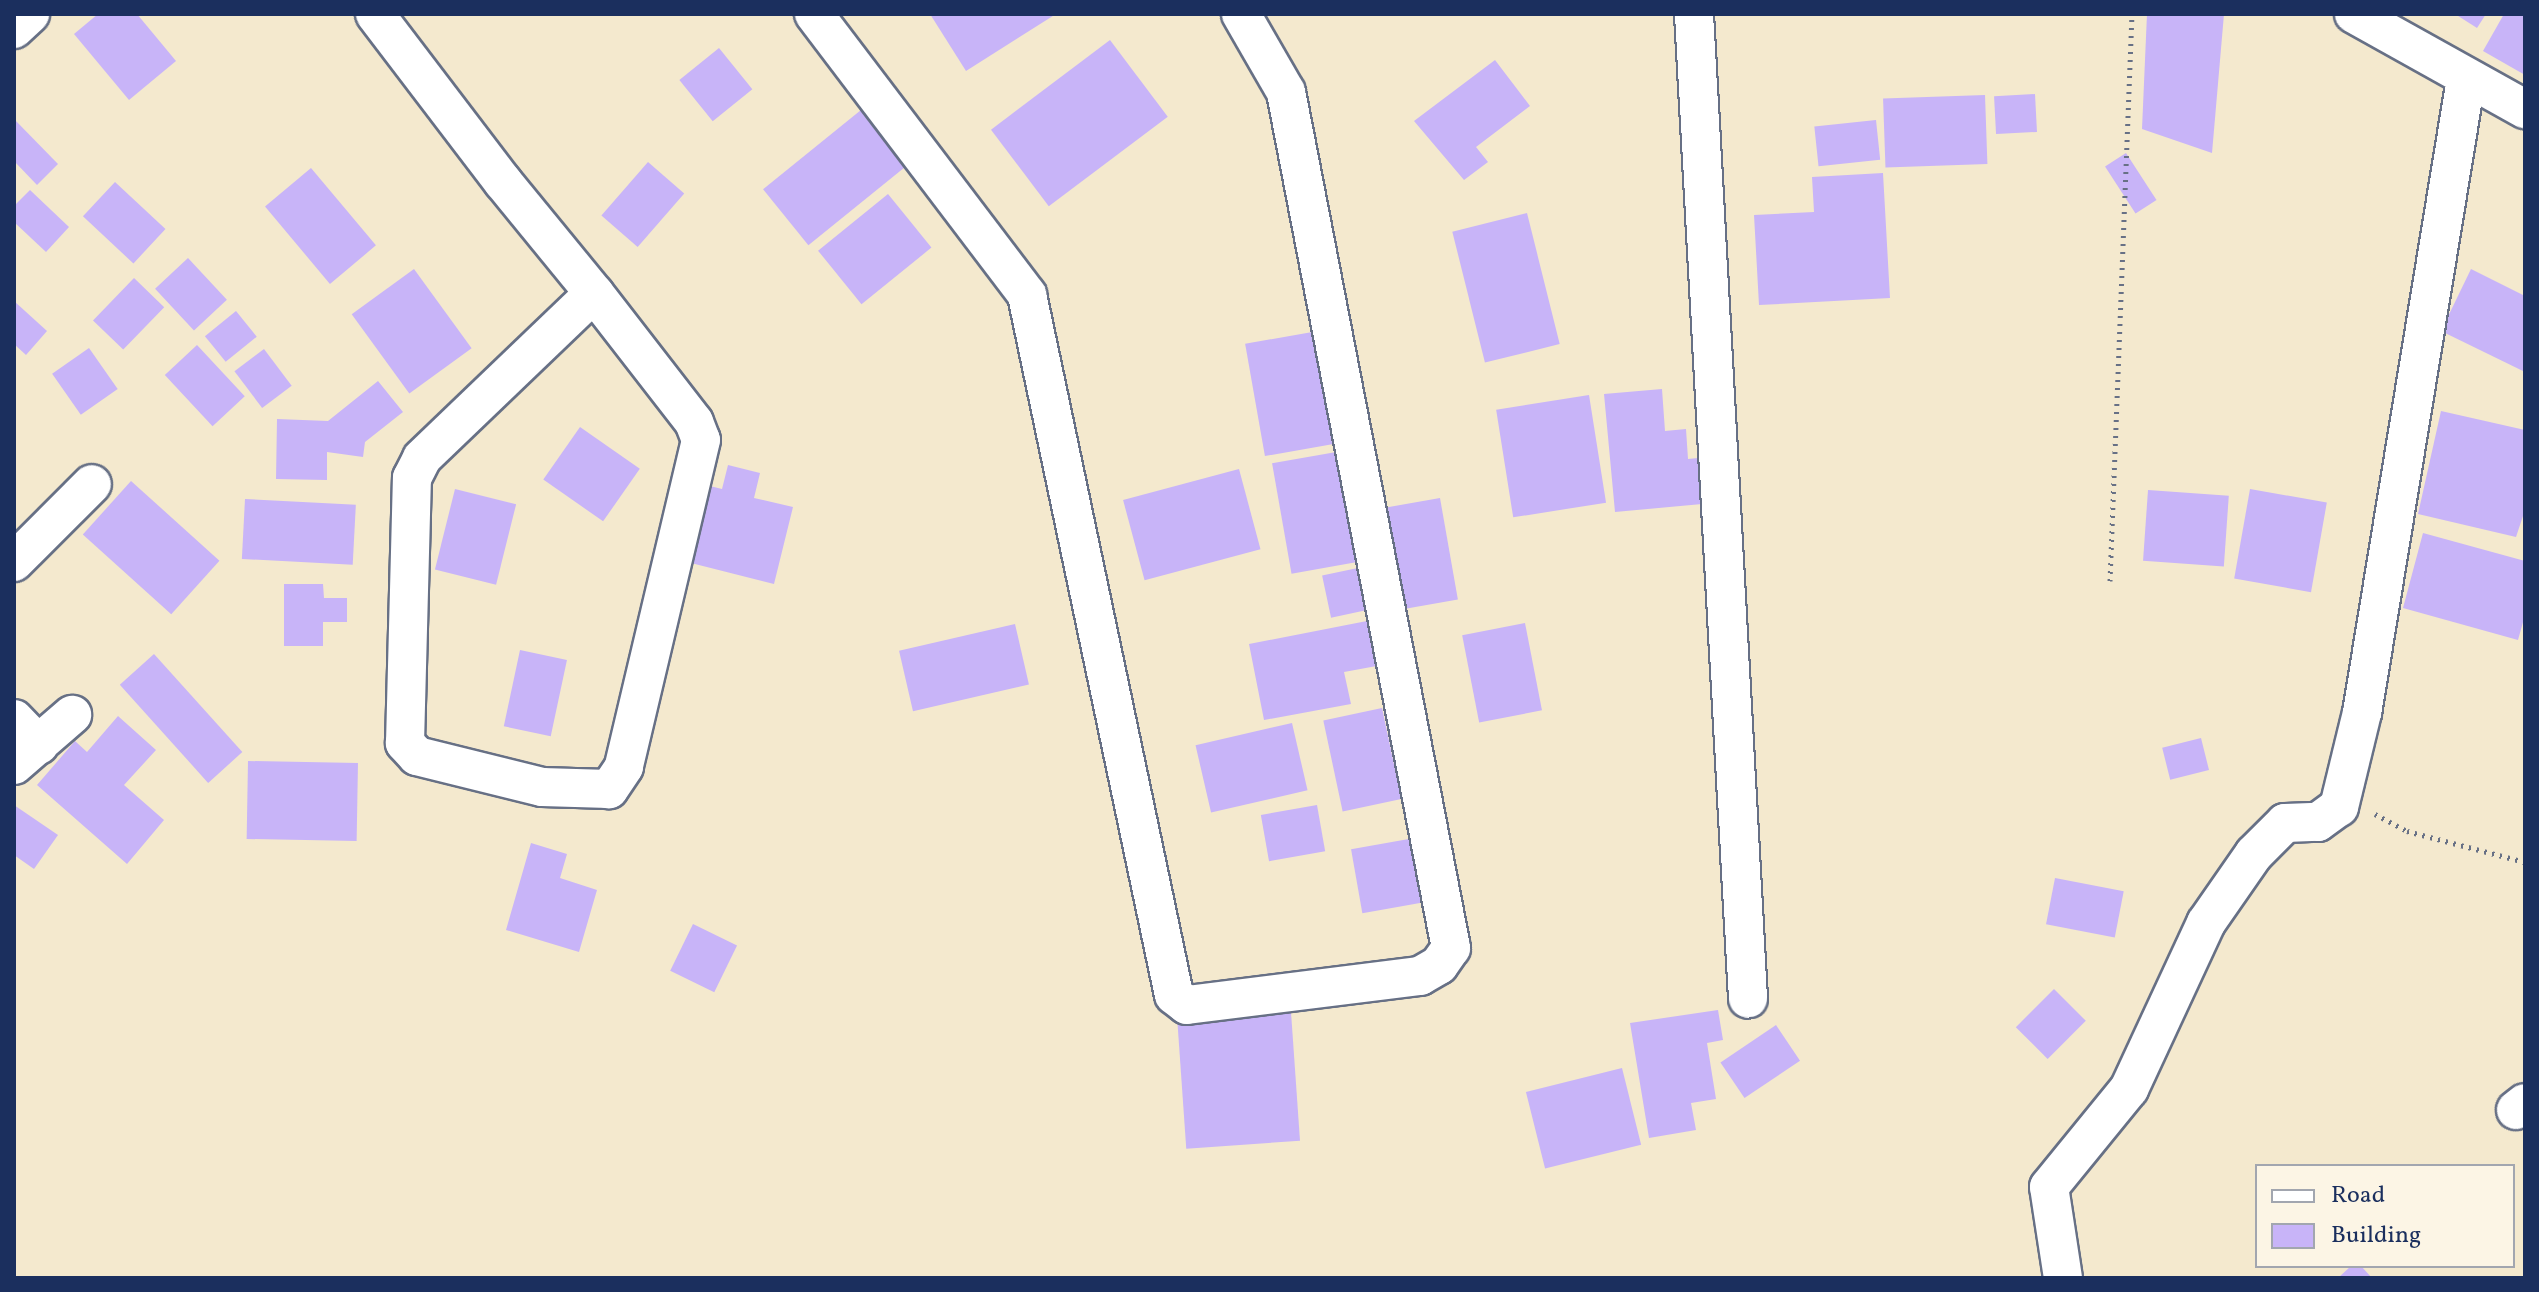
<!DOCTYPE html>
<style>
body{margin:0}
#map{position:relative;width:2539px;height:1292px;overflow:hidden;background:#f4e9ce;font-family:Vollkorn,serif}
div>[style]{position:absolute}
.building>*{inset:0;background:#c8b4f8;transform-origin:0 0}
.path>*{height:5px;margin-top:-2.5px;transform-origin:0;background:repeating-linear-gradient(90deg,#677085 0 2px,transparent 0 8px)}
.roads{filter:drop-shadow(2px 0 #677085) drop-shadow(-2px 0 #677085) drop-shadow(0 2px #677085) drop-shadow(0 -2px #677085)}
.minor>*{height:38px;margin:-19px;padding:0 19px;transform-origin:19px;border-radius:19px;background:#fff}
span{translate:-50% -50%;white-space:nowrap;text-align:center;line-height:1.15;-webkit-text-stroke:6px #fcf5e5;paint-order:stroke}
.frame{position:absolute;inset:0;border:16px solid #1b2f5e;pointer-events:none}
.legend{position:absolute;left:2255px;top:1164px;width:260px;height:104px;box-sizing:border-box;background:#fcf5e5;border:2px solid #a2a6af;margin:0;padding:10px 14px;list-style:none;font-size:24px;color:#1b2f5e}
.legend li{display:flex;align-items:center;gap:16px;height:40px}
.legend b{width:40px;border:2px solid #a2a6af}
</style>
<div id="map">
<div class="building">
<div style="clip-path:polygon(98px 14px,137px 14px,176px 61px,129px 100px,74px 34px)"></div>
<div style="clip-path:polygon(930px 14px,1056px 14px,966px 71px)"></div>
<div style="clip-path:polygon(2147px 14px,2224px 14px,2212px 153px,2142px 129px)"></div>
<div style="clip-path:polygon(2455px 14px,2486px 14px,2477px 28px)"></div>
<div style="clip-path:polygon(2504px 14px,2525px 14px,2525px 75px,2483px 51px)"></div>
<div style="left:1110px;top:40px;width:96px;height:149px;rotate:53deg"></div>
<div style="left:719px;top:48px;width:53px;height:51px;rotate:51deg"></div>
<div style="clip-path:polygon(1495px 60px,1530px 106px,1476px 147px,1488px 162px,1464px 180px,1414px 121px)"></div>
<div style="left:2035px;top:94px;width:38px;height:41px;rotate:87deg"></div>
<div style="left:1985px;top:95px;width:69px;height:102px;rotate:88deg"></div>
<div style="left:861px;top:110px;width:72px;height:126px;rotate:51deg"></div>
<div style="clip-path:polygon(14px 119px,58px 164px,37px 185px,14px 161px)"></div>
<div style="left:1876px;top:120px;width:40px;height:62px;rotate:84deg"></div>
<div style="left:2126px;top:153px;width:56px;height:25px;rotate:57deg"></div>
<div style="left:648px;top:162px;width:48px;height:71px;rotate:41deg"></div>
<div style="left:311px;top:168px;width:101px;height:60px;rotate:50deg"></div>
<div style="clip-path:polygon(1883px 173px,1890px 298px,1759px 305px,1754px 215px,1814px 212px,1812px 177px)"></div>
<div style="left:115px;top:182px;width:69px;height:47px;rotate:43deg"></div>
<div style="clip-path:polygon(30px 190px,69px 227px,46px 252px,14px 222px,14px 206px)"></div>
<div style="left:888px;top:194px;width:69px;height:90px;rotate:51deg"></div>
<div style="left:1527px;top:213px;width:135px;height:77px;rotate:76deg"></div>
<div style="left:188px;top:258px;width:57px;height:45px;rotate:47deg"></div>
<div style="left:414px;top:269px;width:98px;height:77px;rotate:54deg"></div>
<div style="clip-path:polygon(2471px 269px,2525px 296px,2525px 372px,2441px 331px)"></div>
<div style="left:134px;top:278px;width:42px;height:59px;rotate:44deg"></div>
<div style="clip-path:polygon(14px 301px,47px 331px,26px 355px,14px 344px)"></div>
<div style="left:236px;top:311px;width:33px;height:40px;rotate:51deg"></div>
<div style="left:1318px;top:331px;width:114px;height:74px;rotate:80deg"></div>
<div style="left:197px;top:345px;width:70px;height:44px;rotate:47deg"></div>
<div style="left:89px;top:348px;width:50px;height:45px;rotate:55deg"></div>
<div style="left:264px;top:349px;width:46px;height:37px;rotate:53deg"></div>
<div style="clip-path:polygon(378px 381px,403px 412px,365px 442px,363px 457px,327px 452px,327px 480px,276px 479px,277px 419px,328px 421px)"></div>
<div style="clip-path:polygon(1662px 389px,1665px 431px,1686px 429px,1688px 459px,1708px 457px,1713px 503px,1615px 512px,1604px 394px)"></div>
<div style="left:1589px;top:395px;width:109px;height:94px;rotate:81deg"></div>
<div style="clip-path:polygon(2441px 411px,2525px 430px,2525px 510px,2516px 537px,2418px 514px)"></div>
<div style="left:580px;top:427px;width:73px;height:64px;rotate:35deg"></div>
<div style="left:1342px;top:451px;width:112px;height:71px;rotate:80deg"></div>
<div style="clip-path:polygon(728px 465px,760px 473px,754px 498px,793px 507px,774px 584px,691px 563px,710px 486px,722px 489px)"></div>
<div style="left:1239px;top:469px;width:83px;height:120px;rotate:75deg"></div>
<div style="left:131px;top:481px;width:119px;height:72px;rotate:42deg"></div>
<div style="left:455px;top:489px;width:63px;height:83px;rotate:14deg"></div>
<div style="left:2250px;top:489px;width:78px;height:91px;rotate:10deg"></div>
<div style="left:2148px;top:490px;width:81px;height:71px;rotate:4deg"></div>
<div style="left:1440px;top:498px;width:103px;height:72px;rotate:80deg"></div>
<div style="left:245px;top:499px;width:111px;height:60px;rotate:3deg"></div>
<div style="clip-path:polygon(2423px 533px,2525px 561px,2525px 615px,2518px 640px,2403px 608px)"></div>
<div style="left:1372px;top:565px;width:43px;height:51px;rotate:78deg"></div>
<div style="clip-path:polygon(284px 584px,323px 584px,324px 598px,347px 598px,347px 622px,323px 622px,323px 646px,284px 646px)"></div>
<div style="clip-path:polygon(1372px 620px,1382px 665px,1344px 672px,1351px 704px,1264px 720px,1249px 644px)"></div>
<div style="left:1525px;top:623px;width:89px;height:64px;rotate:79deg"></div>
<div style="left:1015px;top:624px;width:62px;height:119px;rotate:77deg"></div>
<div style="left:520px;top:650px;width:48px;height:78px;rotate:12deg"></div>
<div style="left:154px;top:654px;width:132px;height:46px;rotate:48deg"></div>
<div style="left:1382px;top:708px;width:93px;height:60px;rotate:78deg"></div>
<div style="clip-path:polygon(118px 716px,156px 750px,124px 785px,164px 820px,127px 864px,37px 785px,75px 741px,87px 752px)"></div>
<div style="left:1292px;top:723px;width:69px;height:99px;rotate:77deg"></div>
<div style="left:2201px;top:738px;width:33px;height:40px;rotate:76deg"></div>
<div style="left:248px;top:761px;width:110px;height:78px;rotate:1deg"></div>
<div style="clip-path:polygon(14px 805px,58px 835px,34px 869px,14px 855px)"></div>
<div style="left:1317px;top:805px;width:47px;height:57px;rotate:80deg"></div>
<div style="left:1420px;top:837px;width:65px;height:70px;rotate:80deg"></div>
<div style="clip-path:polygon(531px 843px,567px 854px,560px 878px,597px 890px,579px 952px,506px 930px)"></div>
<div style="left:2055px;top:878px;width:70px;height:47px;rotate:11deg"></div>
<div style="left:693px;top:924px;width:49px;height:52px;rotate:26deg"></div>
<div style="left:2054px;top:989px;width:45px;height:54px;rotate:45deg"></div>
<div style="clip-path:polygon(1718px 1010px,1723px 1040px,1707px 1043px,1716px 1099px,1691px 1103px,1696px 1130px,1649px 1138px,1630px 1023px)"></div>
<div style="left:1291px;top:1012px;width:129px;height:114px;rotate:86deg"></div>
<div style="left:1776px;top:1025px;width:43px;height:67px;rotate:56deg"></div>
<div style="left:1622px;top:1068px;width:79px;height:99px;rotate:76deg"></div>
<div style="clip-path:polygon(2351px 1266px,2361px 1266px,2372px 1278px,2338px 1278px)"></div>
</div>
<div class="path">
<div style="left:2110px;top:581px;width:567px;rotate:-87.78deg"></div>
<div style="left:2375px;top:814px;width:36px;rotate:28deg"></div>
<div style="left:2407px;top:831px;width:122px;rotate:14.7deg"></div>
</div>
<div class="roads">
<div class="minor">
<div style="left:375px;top:14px;width:211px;rotate:52.7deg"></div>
<div style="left:503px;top:182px;width:144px;rotate:50.7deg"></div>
<div style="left:594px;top:293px;width:163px;rotate:52.2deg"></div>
<div style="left:694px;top:422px;width:19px;rotate:69deg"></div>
<div style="left:701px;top:440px;width:336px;rotate:103.3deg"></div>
<div style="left:624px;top:767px;width:27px;rotate:124deg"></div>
<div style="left:609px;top:789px;width:67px;rotate:-178.3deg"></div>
<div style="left:542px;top:787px;width:129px;rotate:-166.1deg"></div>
<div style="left:417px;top:756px;width:18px;rotate:-133deg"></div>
<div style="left:405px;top:743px;width:265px;rotate:-88.5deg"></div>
<div style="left:412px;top:478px;width:22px;rotate:-63deg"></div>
<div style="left:422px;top:458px;width:238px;rotate:-43.8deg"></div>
<div style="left:814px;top:14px;width:353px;rotate:52.8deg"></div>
<div style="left:1027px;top:295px;width:715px;rotate:78.14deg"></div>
<div style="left:1174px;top:995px;width:16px;rotate:38deg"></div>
<div style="left:1187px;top:1005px;width:235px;rotate:-7.1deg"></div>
<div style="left:1420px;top:976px;width:22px;rotate:-30deg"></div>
<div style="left:1439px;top:965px;width:21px;rotate:-55deg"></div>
<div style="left:1451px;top:948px;width:872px;rotate:-100.91deg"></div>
<div style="left:1286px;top:92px;width:90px;rotate:-120deg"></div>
<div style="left:1694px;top:14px;width:986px;rotate:86.86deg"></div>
<div style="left:2354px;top:14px;width:196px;rotate:29.1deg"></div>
<div style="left:14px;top:29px;width:22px;rotate:-43deg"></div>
<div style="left:14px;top:562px;width:110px;rotate:-45deg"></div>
<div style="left:14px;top:719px;width:36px;rotate:46deg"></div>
<div style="left:14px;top:765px;width:77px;rotate:-40.8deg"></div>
<div style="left:2516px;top:1110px;width:11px;rotate:-38deg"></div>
<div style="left:2063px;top:1278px;width:92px;rotate:-98.7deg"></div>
<div style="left:2049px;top:1187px;width:127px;rotate:-50.8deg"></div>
<div style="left:2129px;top:1089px;width:183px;rotate:-65.1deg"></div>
<div style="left:2206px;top:923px;width:84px;rotate:-55.2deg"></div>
<div style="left:2254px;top:854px;width:44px;rotate:-45deg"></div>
<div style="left:2285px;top:823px;width:33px;rotate:-2deg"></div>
<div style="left:2318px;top:822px;width:26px;rotate:-36deg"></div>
<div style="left:2339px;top:807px;width:97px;rotate:-76.3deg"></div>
<div style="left:2362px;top:713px;width:642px;rotate:-80.68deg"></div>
</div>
</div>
<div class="frame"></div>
<ul class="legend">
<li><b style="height:10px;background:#fff"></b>Road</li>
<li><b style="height:22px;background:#c8b4f8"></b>Building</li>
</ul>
</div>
